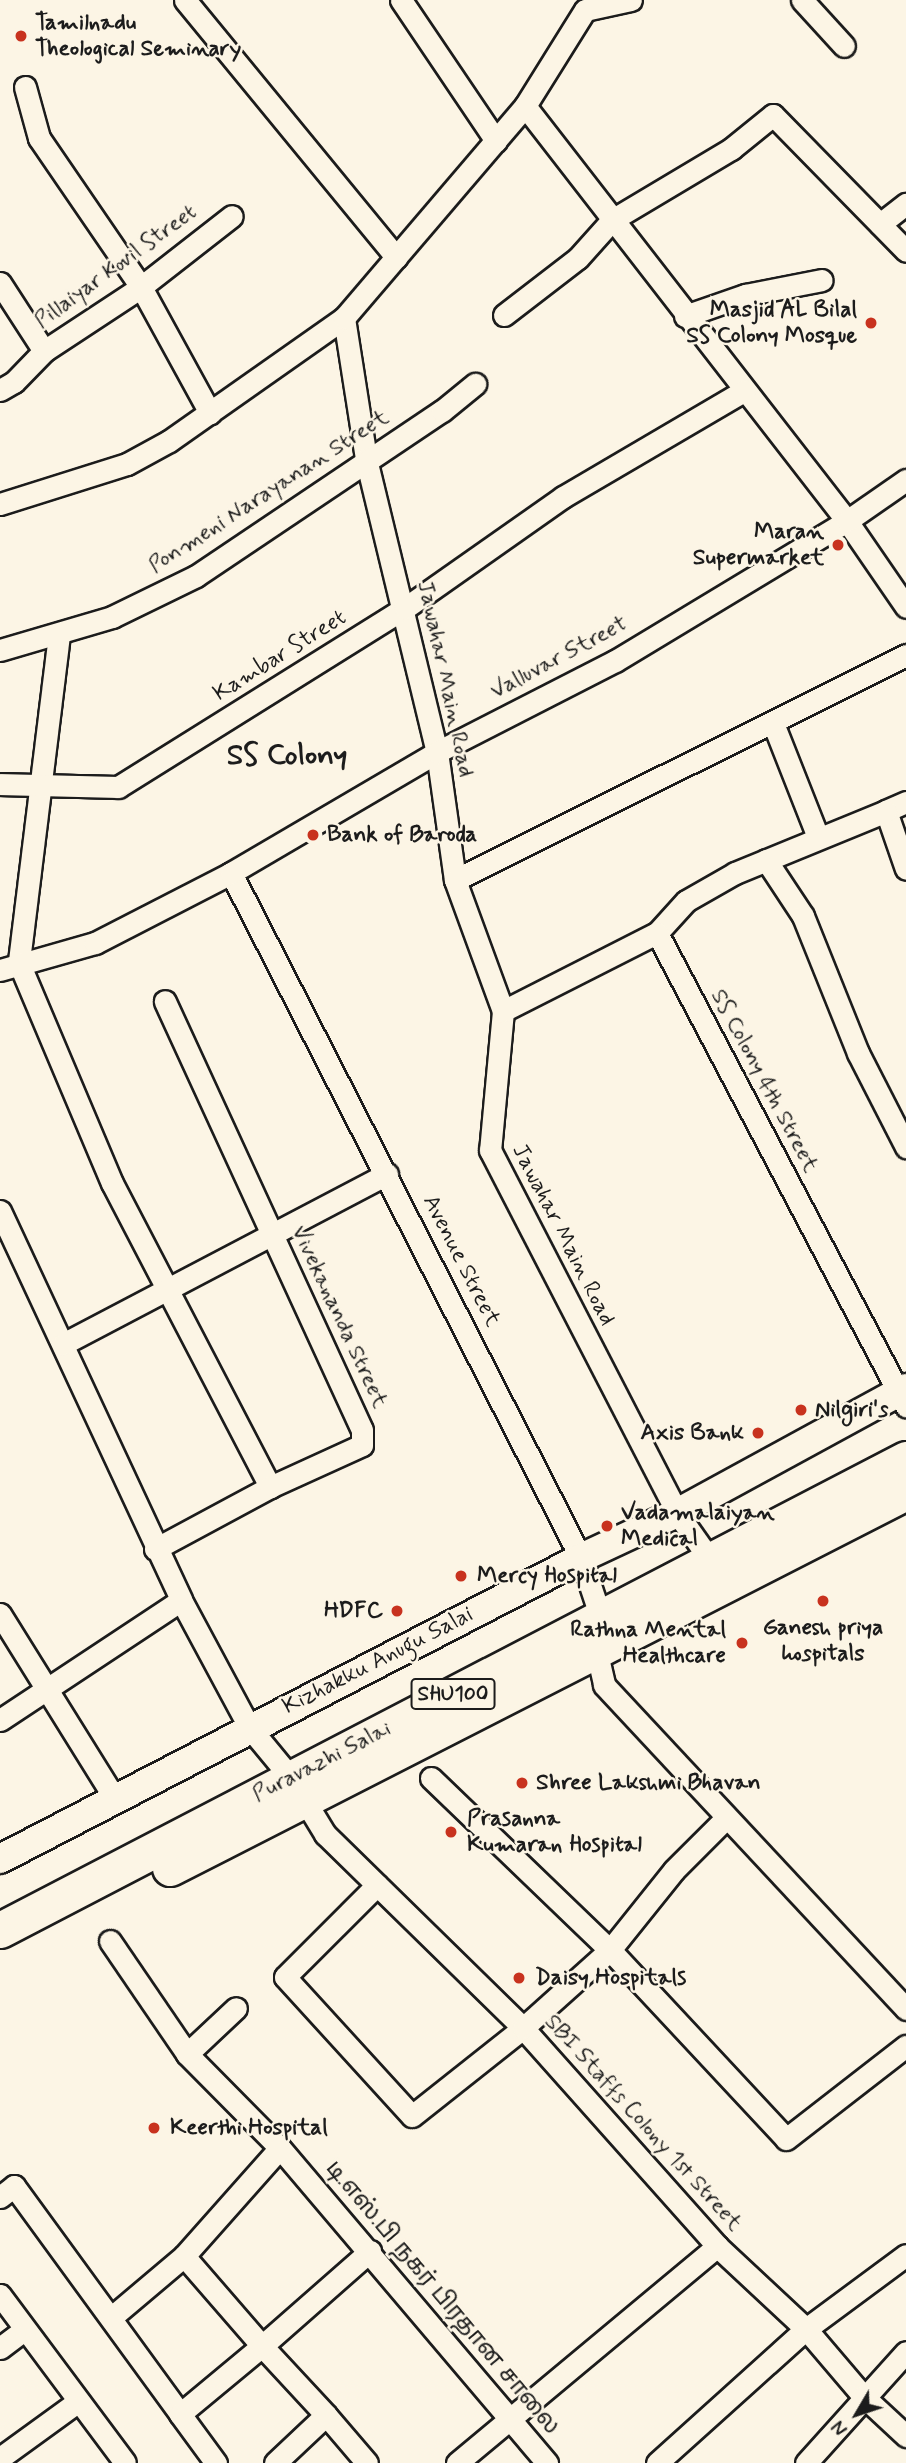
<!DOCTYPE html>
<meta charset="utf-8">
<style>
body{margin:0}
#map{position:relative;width:906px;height:2463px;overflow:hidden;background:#fcf5e5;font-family:Mynerve,"Noto Sans Tamil",sans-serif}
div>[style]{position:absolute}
.roads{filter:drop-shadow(2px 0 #1c1c1c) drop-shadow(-2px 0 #1c1c1c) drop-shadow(0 2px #1c1c1c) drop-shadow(0 -2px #1c1c1c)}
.minor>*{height:21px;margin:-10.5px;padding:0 10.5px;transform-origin:10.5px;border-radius:10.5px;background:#fcf5e5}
.tertiary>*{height:28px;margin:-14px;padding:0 14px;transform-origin:14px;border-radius:14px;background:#fcf5e5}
.primary>*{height:35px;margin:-17.5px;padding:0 17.5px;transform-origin:17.5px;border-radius:17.5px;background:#fcf5e5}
.dots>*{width:19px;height:19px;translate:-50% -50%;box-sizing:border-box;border:4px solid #fcf5e5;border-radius:50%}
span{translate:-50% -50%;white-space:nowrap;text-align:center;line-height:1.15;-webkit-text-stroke:5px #fcf5e5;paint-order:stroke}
.shield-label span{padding:2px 5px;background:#fcf5e5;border:2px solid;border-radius:5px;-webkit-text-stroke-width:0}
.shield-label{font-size:21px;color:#1c1c1c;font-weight:700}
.poi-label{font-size:23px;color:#1c1c1c;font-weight:700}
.left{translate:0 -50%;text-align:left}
.right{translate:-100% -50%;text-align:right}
.street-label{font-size:23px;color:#1c1c1c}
.district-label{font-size:30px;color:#1c1c1c;font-weight:700}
.north{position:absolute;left:822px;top:2379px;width:70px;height:70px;-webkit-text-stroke:5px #fcf5e5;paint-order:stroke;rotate:231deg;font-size:19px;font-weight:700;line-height:28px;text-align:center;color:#1c1c1c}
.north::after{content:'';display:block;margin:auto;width:24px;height:32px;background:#1c1c1c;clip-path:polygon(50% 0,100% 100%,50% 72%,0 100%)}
</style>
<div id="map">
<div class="roads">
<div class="minor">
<div style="left:185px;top:0;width:333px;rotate:50.6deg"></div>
<div style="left:401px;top:0;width:170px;rotate:56deg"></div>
<div style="left:802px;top:0;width:62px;rotate:47.6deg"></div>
<div style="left:25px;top:87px;width:53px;rotate:74.6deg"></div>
<div style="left:39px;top:138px;width:181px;rotate:55.6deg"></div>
<div style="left:141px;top:287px;width:144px;rotate:61.3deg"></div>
<div style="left:525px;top:106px;width:525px;rotate:52.19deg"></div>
<div style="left:847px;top:521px;width:104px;rotate:55.5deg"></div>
<div style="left:880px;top:224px;width:33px;rotate:-38deg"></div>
<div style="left:0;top:283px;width:81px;rotate:57.1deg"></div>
<div style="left:504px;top:315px;width:93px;rotate:-37.6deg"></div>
<div style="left:578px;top:258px;width:51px;rotate:-48.2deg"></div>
<div style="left:612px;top:220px;width:139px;rotate:-30.8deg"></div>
<div style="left:731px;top:149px;width:54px;rotate:-39deg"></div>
<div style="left:773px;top:115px;width:190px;rotate:45.6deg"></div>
<div style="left:685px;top:316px;width:64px;rotate:-19.3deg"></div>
<div style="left:745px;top:295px;width:78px;rotate:-11deg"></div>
<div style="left:344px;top:318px;width:143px;rotate:81.1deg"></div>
<div style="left:366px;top:459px;width:301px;rotate:76.4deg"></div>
<div style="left:437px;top:752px;width:129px;rotate:82deg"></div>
<div style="left:455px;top:880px;width:140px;rotate:69.9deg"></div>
<div style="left:503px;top:1011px;width:140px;rotate:95.3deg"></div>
<div style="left:490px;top:1150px;width:408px;rotate:62.7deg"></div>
<div style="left:677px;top:1513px;width:59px;rotate:54.7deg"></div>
<div style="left:0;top:390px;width:16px;rotate:-30deg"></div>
<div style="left:14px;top:382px;width:43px;rotate:-45.9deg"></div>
<div style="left:44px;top:351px;width:116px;rotate:-33.4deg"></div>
<div style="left:141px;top:287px;width:115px;rotate:-38deg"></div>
<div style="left:0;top:504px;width:133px;rotate:-17.5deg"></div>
<div style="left:127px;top:464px;width:48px;rotate:-28.7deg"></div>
<div style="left:169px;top:441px;width:214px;rotate:-35.1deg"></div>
<div style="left:344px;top:318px;width:279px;rotate:-49.5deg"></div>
<div style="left:525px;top:106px;width:113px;rotate:-58deg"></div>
<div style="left:585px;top:10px;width:47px;rotate:-12.3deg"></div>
<div style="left:59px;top:635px;width:330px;rotate:97deg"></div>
<div style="left:19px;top:963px;width:239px;rotate:67.1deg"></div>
<div style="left:112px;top:1183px;width:343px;rotate:62.5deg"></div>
<div style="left:0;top:650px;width:117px;rotate:-16.4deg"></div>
<div style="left:112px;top:617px;width:93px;rotate:-26deg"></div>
<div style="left:196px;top:576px;width:296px;rotate:-33.9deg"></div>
<div style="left:442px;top:411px;width:43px;rotate:-39.3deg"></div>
<div style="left:773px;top:723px;width:123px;rotate:68.5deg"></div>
<div style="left:0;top:784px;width:118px;rotate:1.5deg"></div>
<div style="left:118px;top:787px;width:338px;rotate:-32deg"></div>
<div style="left:405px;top:608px;width:193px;rotate:-35.1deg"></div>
<div style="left:563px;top:497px;width:210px;rotate:-30.4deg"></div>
<div style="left:906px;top:802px;width:22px;rotate:156deg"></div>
<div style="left:886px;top:811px;width:61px;rotate:71deg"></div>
<div style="left:766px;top:860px;width:67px;rotate:56.5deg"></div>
<div style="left:803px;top:916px;width:148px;rotate:68.1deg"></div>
<div style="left:858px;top:1053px;width:106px;rotate:62.9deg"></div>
<div style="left:231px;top:873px;width:769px;rotate:62.94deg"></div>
<div style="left:581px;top:1558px;width:63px;rotate:71.6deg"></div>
<div style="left:601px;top:1618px;width:31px;rotate:99deg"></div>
<div style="left:596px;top:1649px;width:37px;rotate:77deg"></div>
<div style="left:604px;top:1685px;width:443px;rotate:47deg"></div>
<div style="left:455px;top:880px;width:504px;rotate:-26.51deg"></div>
<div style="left:657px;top:933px;width:43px;rotate:-47.8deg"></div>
<div style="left:686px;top:901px;width:56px;rotate:-29.7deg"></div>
<div style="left:735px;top:873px;width:163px;rotate:-22.3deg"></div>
<div style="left:0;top:970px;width:99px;rotate:-15.9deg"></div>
<div style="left:95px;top:943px;width:153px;rotate:-27.2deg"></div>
<div style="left:231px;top:873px;width:239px;rotate:-30.4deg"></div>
<div style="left:437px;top:752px;width:200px;rotate:-27.1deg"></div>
<div style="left:615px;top:661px;width:271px;rotate:-31.1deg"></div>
<div style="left:847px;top:521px;width:72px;rotate:-34.8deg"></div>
<div style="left:503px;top:1011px;width:173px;rotate:-26.9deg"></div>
<div style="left:657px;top:933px;width:535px;rotate:62.24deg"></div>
<div style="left:0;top:1211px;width:429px;rotate:65deg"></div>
<div style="left:181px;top:1600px;width:144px;rotate:61.8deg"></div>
<div style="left:249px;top:1727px;width:66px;rotate:50.5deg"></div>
<div style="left:291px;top:1778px;width:66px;rotate:58.7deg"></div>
<div style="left:325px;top:1834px;width:277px;rotate:44.4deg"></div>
<div style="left:523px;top:2028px;width:292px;rotate:48.3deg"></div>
<div style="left:717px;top:2246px;width:122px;rotate:43deg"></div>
<div style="left:806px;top:2329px;width:88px;rotate:49.6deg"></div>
<div style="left:863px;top:2396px;width:59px;rotate:42.9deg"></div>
<div style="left:63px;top:1344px;width:366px;rotate:-27.7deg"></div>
<div style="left:155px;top:1549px;width:131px;rotate:-28.3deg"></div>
<div style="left:270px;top:1487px;width:101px;rotate:-24.5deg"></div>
<div style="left:362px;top:1445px;width:15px;rotate:-90deg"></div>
<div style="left:362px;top:1430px;width:472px;rotate:-114.7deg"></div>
<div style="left:0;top:1614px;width:216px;rotate:58.1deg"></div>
<div style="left:0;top:1720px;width:217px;rotate:-33.5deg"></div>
<div style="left:431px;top:1778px;width:248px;rotate:43.9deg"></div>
<div style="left:610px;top:1950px;width:258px;rotate:47deg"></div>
<div style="left:786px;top:2139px;width:152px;rotate:-37.8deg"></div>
<div style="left:377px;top:1885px;width:130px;rotate:135deg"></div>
<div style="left:285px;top:1977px;width:188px;rotate:47.6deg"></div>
<div style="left:412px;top:2116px;width:142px;rotate:-38.4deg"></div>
<div style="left:523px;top:2028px;width:117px;rotate:-41.9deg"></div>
<div style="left:610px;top:1950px;width:102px;rotate:-51.3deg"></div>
<div style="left:674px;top:1870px;width:72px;rotate:-45deg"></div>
<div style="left:110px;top:1941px;width:137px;rotate:55.7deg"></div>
<div style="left:187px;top:2054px;width:132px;rotate:45.3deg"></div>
<div style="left:280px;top:2148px;width:413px;rotate:49.7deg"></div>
<div style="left:187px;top:2054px;width:67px;rotate:-43.2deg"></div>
<div style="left:0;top:2197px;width:18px;rotate:-38deg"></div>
<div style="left:14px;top:2186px;width:282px;rotate:53.9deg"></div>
<div style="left:180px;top:2414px;width:107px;rotate:-39.7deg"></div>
<div style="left:262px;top:2346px;width:119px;rotate:-130.9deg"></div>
<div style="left:184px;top:2256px;width:93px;rotate:139.8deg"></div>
<div style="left:184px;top:2256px;width:144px;rotate:-48.4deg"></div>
<div style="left:0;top:2295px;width:209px;rotate:53.3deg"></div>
<div style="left:0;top:2348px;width:31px;rotate:-37deg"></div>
<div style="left:180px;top:2414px;width:61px;rotate:53.7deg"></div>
<div style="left:326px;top:2415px;width:94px;rotate:-132.8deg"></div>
<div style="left:262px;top:2346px;width:144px;rotate:-41.3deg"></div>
<div style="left:0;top:2458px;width:95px;rotate:-36deg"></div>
<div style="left:275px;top:2463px;width:70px;rotate:-43.3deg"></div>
<div style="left:326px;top:2415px;width:63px;rotate:49.5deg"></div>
<div style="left:457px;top:2463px;width:339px;rotate:-39.8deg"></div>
<div style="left:657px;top:2463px;width:200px;rotate:-42deg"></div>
<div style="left:806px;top:2329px;width:124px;rotate:-36.5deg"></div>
<div style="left:806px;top:2463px;width:149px;rotate:-48deg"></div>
</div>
<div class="tertiary">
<div style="left:0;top:1859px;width:654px;rotate:-27.39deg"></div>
<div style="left:581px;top:1558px;width:106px;rotate:-25.1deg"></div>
<div style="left:677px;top:1513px;width:261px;rotate:-28.6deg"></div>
</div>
<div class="primary">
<div style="left:170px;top:1868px;width:826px;rotate:-27.06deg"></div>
<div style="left:0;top:1930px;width:1021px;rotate:-27.47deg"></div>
</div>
</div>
<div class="dots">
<div style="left:21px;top:36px;background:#c8321e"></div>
<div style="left:871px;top:323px;background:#c8321e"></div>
<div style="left:838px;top:545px;background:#c8321e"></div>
<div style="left:313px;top:835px;background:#c8321e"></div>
<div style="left:801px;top:1410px;background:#c8321e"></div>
<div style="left:758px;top:1433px;background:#c8321e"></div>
<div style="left:607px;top:1526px;background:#c8321e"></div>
<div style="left:461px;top:1576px;background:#c8321e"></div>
<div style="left:823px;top:1601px;background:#c8321e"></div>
<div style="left:397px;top:1611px;background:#c8321e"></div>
<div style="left:742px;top:1643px;background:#c8321e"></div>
<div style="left:522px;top:1783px;background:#c8321e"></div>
<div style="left:451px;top:1832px;background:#c8321e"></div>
<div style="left:519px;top:1978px;background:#c8321e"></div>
<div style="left:154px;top:2128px;background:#c8321e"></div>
</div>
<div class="shield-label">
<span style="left:453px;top:1694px">SHU100</span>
</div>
<div class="poi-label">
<span class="left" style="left:35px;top:36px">Tamilnadu<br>Theological Seminary</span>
<span class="right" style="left:857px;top:323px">Masjid AL Bilal<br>SS Colony Mosque</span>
<span class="right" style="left:824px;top:545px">Maran<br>Supermarket</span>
<span class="left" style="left:327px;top:835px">Bank of Baroda</span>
<span class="left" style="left:815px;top:1410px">Nilgiri's</span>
<span class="right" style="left:744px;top:1433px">Axis Bank</span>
<span class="left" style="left:621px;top:1526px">Vadamalaiyan<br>Medical</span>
<span class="left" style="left:477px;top:1576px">Mercy Hospital</span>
<span class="right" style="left:383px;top:1611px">HDFC</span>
<span style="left:823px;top:1641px">Ganesh priya<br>hospitals</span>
<span class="right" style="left:726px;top:1643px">Rathna Mental<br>Healthcare</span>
<span class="left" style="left:536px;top:1783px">Shree Lakshmi Bhavan</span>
<span class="left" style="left:467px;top:1832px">Prasanna<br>Kumaran Hospital</span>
<span class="left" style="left:535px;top:1978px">Daisy Hospitals</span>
<span class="left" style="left:170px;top:2128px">Keerthi Hospital</span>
</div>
<div class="street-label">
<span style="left:116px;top:267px;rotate:-36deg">Pillaiyar Kovil Street</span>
<span style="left:269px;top:492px;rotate:-33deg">Ponmeni Narayanan Street</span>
<span style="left:280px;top:656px;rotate:-32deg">Kambar Street</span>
<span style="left:559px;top:658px;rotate:-28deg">Valluvar Street</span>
<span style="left:445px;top:679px;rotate:78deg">Jawahar Main Road</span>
<span style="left:764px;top:1081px;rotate:62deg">SS Colony 4th Street</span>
<span style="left:563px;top:1235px;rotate:63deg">Jawahar Main Road</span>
<span style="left:461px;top:1261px;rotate:63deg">Avenue Street</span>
<span style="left:339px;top:1317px;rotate:65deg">Vivekananda Street</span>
<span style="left:378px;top:1661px;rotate:-27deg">Kizhakku Anugu Salai</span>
<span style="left:322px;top:1762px;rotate:-27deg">Puravazhi Salai</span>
<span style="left:643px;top:2123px;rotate:48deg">SBI Staffs Colony 1st Street</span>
<span style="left:442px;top:2298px;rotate:50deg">டி.எஸ்.பி நகர் பிரதான சாலை</span>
</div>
<div class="district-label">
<span style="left:287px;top:756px">SS Colony</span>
</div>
<div class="north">N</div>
</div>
